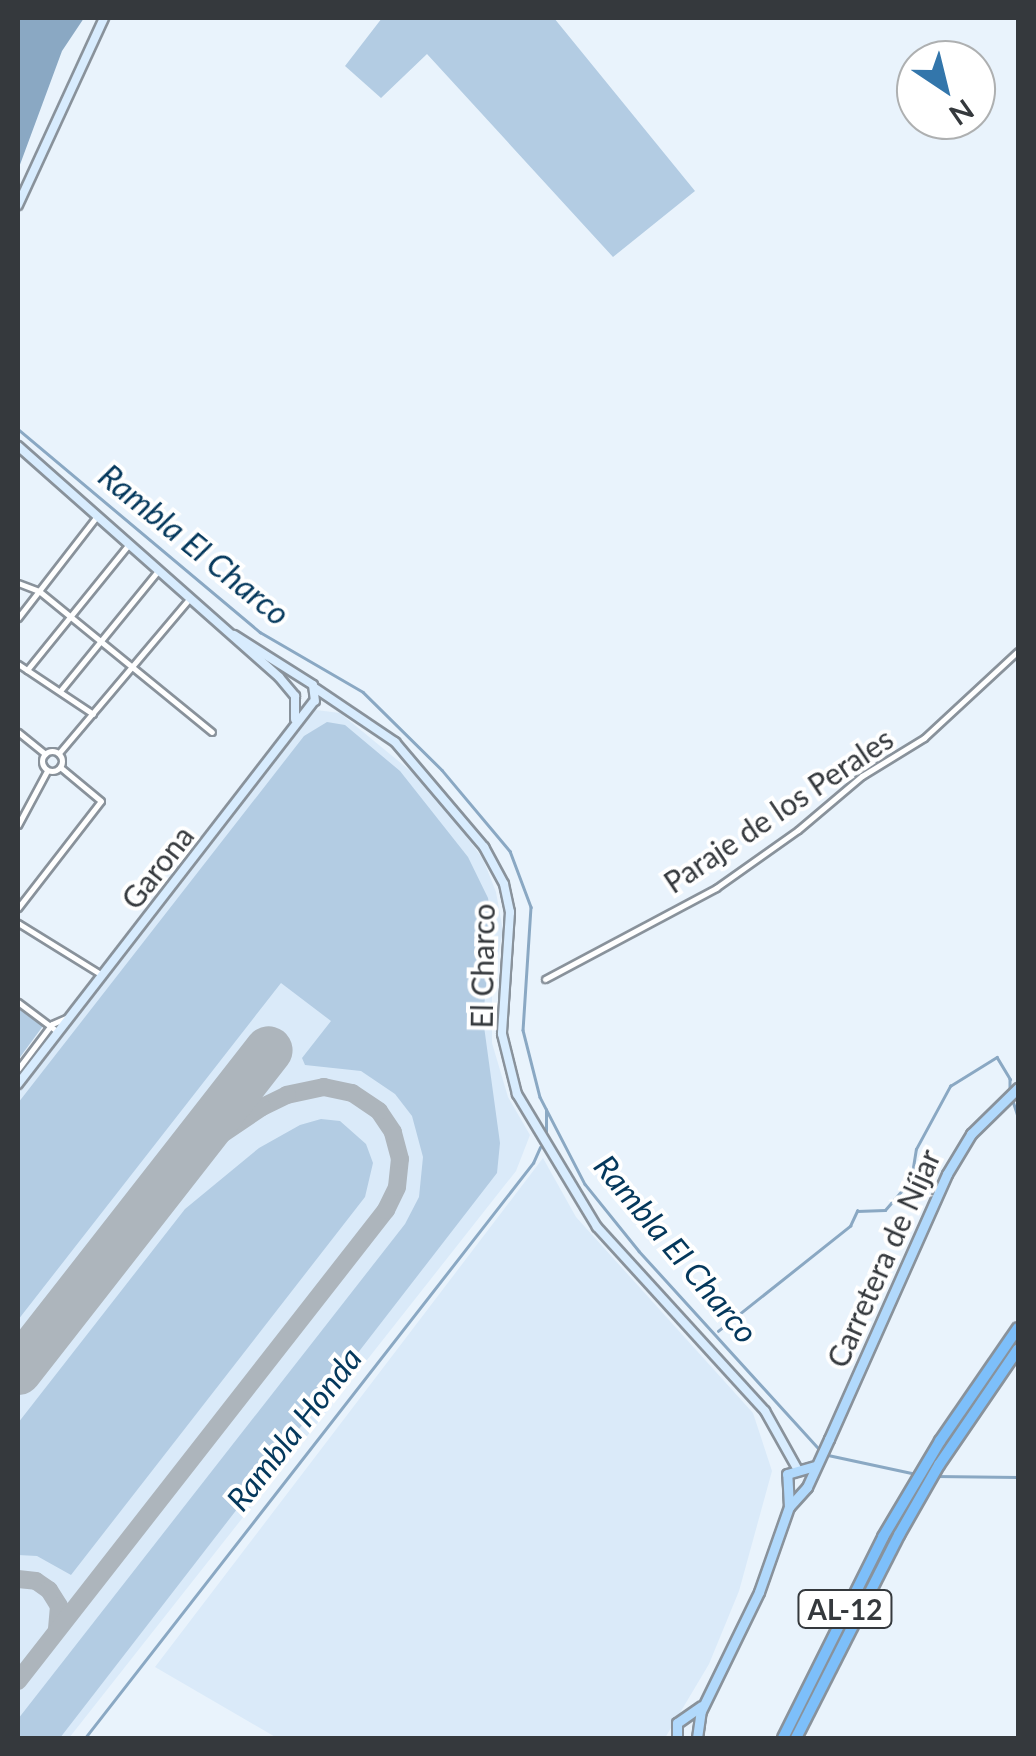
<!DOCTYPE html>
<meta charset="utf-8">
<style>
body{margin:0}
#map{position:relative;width:1036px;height:1756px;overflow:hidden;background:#e9f3fc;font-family:Lato,sans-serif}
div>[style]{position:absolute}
.built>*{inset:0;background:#daeaf9}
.green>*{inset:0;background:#b3cce3}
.water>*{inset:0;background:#8aa8c3}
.stream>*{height:2.5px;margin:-1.25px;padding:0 1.25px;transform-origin:1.25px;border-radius:1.25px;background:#8aa8c3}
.taxiway>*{height:18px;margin:-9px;padding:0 9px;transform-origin:9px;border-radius:9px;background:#adb5bc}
.runway>*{height:48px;margin:-24px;padding:0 24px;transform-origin:24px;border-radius:24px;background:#adb5bc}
.roads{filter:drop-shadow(2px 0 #89929b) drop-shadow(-2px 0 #89929b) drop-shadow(0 2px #89929b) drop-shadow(0 -2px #89929b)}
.minor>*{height:5px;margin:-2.5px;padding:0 2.5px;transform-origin:2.5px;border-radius:2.5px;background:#fff}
.minor>.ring{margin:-2.5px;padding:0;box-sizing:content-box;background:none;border:5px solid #fff;border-radius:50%}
.secondary>*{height:8px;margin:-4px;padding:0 4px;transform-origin:4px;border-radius:4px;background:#d8ecfe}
.primary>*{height:9px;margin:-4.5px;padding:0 4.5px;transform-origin:4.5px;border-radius:4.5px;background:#b1d9fc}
.motorway>*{height:10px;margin:-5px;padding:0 5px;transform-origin:5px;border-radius:5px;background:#7dbffa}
span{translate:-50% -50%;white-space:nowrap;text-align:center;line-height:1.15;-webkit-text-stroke:8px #fff;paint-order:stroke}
.shield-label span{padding:2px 8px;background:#fff;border:2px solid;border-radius:8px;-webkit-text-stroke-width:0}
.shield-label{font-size:28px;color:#35393d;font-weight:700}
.street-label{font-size:30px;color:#35393d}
.water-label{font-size:32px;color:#04385c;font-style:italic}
.frame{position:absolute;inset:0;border:20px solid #35393d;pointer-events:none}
.north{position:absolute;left:896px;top:40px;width:100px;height:100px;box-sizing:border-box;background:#fff;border:2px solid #aeb0b1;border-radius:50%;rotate:145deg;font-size:28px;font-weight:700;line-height:40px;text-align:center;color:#35393d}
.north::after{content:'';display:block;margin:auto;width:35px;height:45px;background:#3376ab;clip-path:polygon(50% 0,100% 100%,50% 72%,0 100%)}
</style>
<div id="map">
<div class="built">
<div style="clip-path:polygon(316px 710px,340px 713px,430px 787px,483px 859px,496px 892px,503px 931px,492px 985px,492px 1043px,508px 1097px,530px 1135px,516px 1171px,69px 1738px,18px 1738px,18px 1085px,294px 731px)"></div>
<div style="clip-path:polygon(543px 1158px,576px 1217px,753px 1413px,772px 1471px,739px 1591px,709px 1664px,665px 1738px,277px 1738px,155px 1667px)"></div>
</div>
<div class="green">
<div style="clip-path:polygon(382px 18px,554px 18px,695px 191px,613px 257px,427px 54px,381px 98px,345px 66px)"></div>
<div style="clip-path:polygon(327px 722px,345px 725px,400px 771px,468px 857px,488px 898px,492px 921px,483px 1019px,500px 1143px,497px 1173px,60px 1738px,18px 1738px,18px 1719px,405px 1224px,419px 1197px,423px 1157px,412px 1116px,395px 1094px,361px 1071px,305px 1065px,302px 1058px,331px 1021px,281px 983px,18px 1320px,18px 1103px,304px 736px)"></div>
<div style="clip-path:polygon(18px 1008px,43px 1026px,18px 1060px)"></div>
<div style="clip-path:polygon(321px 1119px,340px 1121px,366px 1144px,373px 1163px,365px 1197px,71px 1575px,37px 1556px,18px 1555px,18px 1423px,185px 1209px,259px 1148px,300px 1125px)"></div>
</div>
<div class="water">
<div style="clip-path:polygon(18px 18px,84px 18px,62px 51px,18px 170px)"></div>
</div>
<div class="stream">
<div style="left:18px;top:429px;width:316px;rotate:40deg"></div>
<div style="left:260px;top:632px;width:119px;rotate:30.2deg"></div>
<div style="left:363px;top:692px;width:111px;rotate:44.6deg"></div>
<div style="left:442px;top:770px;width:106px;rotate:50deg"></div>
<div style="left:510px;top:851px;width:60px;rotate:69.4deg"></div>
<div style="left:531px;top:907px;width:123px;rotate:93.7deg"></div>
<div style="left:523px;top:1030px;width:69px;rotate:75.8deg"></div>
<div style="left:540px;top:1097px;width:98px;rotate:62.7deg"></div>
<div style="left:585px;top:1184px;width:86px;rotate:51.1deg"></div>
<div style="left:639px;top:1251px;width:270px;rotate:47.7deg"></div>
<div style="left:1013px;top:1101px;width:16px;rotate:72deg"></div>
<div style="left:546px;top:1133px;width:23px;rotate:-90deg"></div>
<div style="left:718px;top:1331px;width:169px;rotate:-38.5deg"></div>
<div style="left:850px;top:1226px;width:17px;rotate:-65deg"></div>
<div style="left:857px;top:1211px;width:28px;rotate:-2deg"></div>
<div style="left:885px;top:1210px;width:40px;rotate:-49deg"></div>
<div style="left:911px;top:1180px;width:31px;rotate:-81deg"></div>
<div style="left:916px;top:1149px;width:72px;rotate:-61.6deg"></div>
<div style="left:950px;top:1086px;width:55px;rotate:-31.7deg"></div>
<div style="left:997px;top:1057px;width:26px;rotate:59deg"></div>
<div style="left:1010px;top:1079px;width:12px;rotate:90deg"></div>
<div style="left:828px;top:1455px;width:91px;rotate:12.1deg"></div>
<div style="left:935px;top:1476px;width:83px;rotate:0.7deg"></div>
<div style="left:85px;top:1738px;width:729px;rotate:-52.08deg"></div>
<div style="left:533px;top:1163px;width:17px;rotate:-66deg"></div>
</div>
<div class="taxiway">
<div style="left:18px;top:1579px;width:18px;rotate:6deg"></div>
<div style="left:36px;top:1581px;width:16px;rotate:35deg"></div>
<div style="left:49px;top:1590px;width:19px;rotate:58deg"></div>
<div style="left:59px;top:1606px;width:23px;rotate:95deg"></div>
<div style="left:18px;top:1681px;width:598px;rotate:-52deg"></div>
<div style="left:386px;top:1210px;width:25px;rotate:-64deg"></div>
<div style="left:397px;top:1187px;width:28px;rotate:-84deg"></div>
<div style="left:400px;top:1159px;width:28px;rotate:-105deg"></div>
<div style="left:393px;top:1132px;width:25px;rotate:-124deg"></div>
<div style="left:379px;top:1111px;width:32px;rotate:-146deg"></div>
<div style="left:352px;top:1093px;width:29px;rotate:-168deg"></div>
<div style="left:324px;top:1087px;width:38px;rotate:168deg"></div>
<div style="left:287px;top:1095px;width:28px;rotate:154deg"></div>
<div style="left:262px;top:1107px;width:71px;rotate:145.9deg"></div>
<div style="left:203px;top:1147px;width:45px;rotate:138.6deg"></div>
</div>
<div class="runway">
<div style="left:18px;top:1371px;width:407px;rotate:-52deg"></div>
</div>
<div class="roads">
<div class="minor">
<div style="left:18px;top:583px;width:22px;rotate:21deg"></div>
<div style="left:39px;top:591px;width:223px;rotate:39.2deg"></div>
<div style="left:18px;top:618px;width:129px;rotate:-52.2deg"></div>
<div style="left:18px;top:664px;width:90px;rotate:33.7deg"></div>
<div style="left:27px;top:670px;width:162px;rotate:-51deg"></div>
<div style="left:60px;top:691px;width:155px;rotate:-50.8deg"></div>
<div style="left:18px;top:732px;width:35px;rotate:39deg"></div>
<div class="ring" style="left:42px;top:751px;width:15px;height:15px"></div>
<div style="left:59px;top:753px;width:202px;rotate:-49.8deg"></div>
<div style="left:18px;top:825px;width:61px;rotate:-61.8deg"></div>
<div style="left:18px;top:908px;width:135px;rotate:-52.2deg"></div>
<div style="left:101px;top:801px;width:53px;rotate:-140.3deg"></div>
<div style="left:18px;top:923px;width:99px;rotate:31.8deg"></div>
<div style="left:545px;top:979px;width:194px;rotate:-28deg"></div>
<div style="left:716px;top:888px;width:100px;rotate:-35.3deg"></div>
<div style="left:798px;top:830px;width:84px;rotate:-40.2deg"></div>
<div style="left:862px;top:776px;width:73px;rotate:-31.5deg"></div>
<div style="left:924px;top:738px;width:128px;rotate:-42.8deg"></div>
<div style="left:18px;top:1002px;width:50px;rotate:36.9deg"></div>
<div style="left:18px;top:1069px;width:56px;rotate:-52.9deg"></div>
<div style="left:52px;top:1024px;width:15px;rotate:-23deg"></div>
</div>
<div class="secondary">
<div style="left:18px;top:205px;width:206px;rotate:-65.3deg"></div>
<div style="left:18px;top:446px;width:349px;rotate:41.5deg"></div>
<div style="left:279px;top:677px;width:25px;rotate:50deg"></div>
<div style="left:295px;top:696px;width:23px;rotate:90deg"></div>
<div style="left:234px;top:635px;width:93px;rotate:32.3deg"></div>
<div style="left:313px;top:685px;width:16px;rotate:83deg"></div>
<div style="left:315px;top:688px;width:97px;rotate:34deg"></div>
<div style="left:395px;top:742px;width:138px;rotate:49.7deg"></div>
<div style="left:484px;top:847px;width:42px;rotate:61.6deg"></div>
<div style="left:504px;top:884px;width:29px;rotate:78deg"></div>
<div style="left:510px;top:912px;width:122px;rotate:93.8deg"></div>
<div style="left:502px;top:1034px;width:62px;rotate:76deg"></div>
<div style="left:517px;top:1094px;width:155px;rotate:59deg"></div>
<div style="left:597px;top:1227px;width:249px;rotate:47.6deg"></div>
<div style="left:765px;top:1411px;width:68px;rotate:60.8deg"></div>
<div style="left:18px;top:1084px;width:482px;rotate:-52.3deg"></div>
</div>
<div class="primary">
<div style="left:789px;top:1507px;width:33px;rotate:-93deg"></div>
<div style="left:787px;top:1474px;width:29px;rotate:-16deg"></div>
<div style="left:677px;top:1738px;width:15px;rotate:-90deg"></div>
<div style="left:677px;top:1723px;width:29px;rotate:-35deg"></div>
<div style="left:697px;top:1738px;width:27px;rotate:-82deg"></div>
<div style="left:701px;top:1711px;width:132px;rotate:-64deg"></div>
<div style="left:759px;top:1592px;width:90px;rotate:-70.6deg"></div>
<div style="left:789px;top:1507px;width:27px;rotate:-48deg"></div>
<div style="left:807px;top:1487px;width:53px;rotate:-65.4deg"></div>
<div style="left:829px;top:1439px;width:290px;rotate:-66deg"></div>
<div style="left:947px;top:1174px;width:47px;rotate:-59deg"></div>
<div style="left:971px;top:1134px;width:66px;rotate:-44.4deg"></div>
</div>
<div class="motorway">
<div style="left:783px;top:1738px;width:225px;rotate:-63.5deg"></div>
<div style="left:883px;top:1537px;width:112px;rotate:-59.3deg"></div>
<div style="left:940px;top:1441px;width:137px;rotate:-55.4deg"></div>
<div style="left:796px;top:1738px;width:228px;rotate:-63.1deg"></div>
<div style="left:899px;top:1535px;width:81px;rotate:-60.3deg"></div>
<div style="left:939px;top:1465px;width:140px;rotate:-55.7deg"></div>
</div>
</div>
<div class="shield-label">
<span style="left:845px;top:1609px">AL-12</span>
</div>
<div class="street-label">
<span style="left:778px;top:810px;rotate:-34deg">Paraje de los Perales</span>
<span style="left:157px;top:867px;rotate:-52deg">Garona</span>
<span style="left:482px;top:966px;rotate:-89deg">El Charco</span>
<span style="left:883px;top:1258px;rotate:-66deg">Carretera de Níjar</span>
</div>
<div class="water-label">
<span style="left:194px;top:545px;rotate:39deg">Rambla El Charco</span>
<span style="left:676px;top:1249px;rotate:50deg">Rambla El Charco</span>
<span style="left:294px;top:1429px;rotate:-52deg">Rambla Honda</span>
</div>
<div class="frame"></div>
<div class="north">N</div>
</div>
